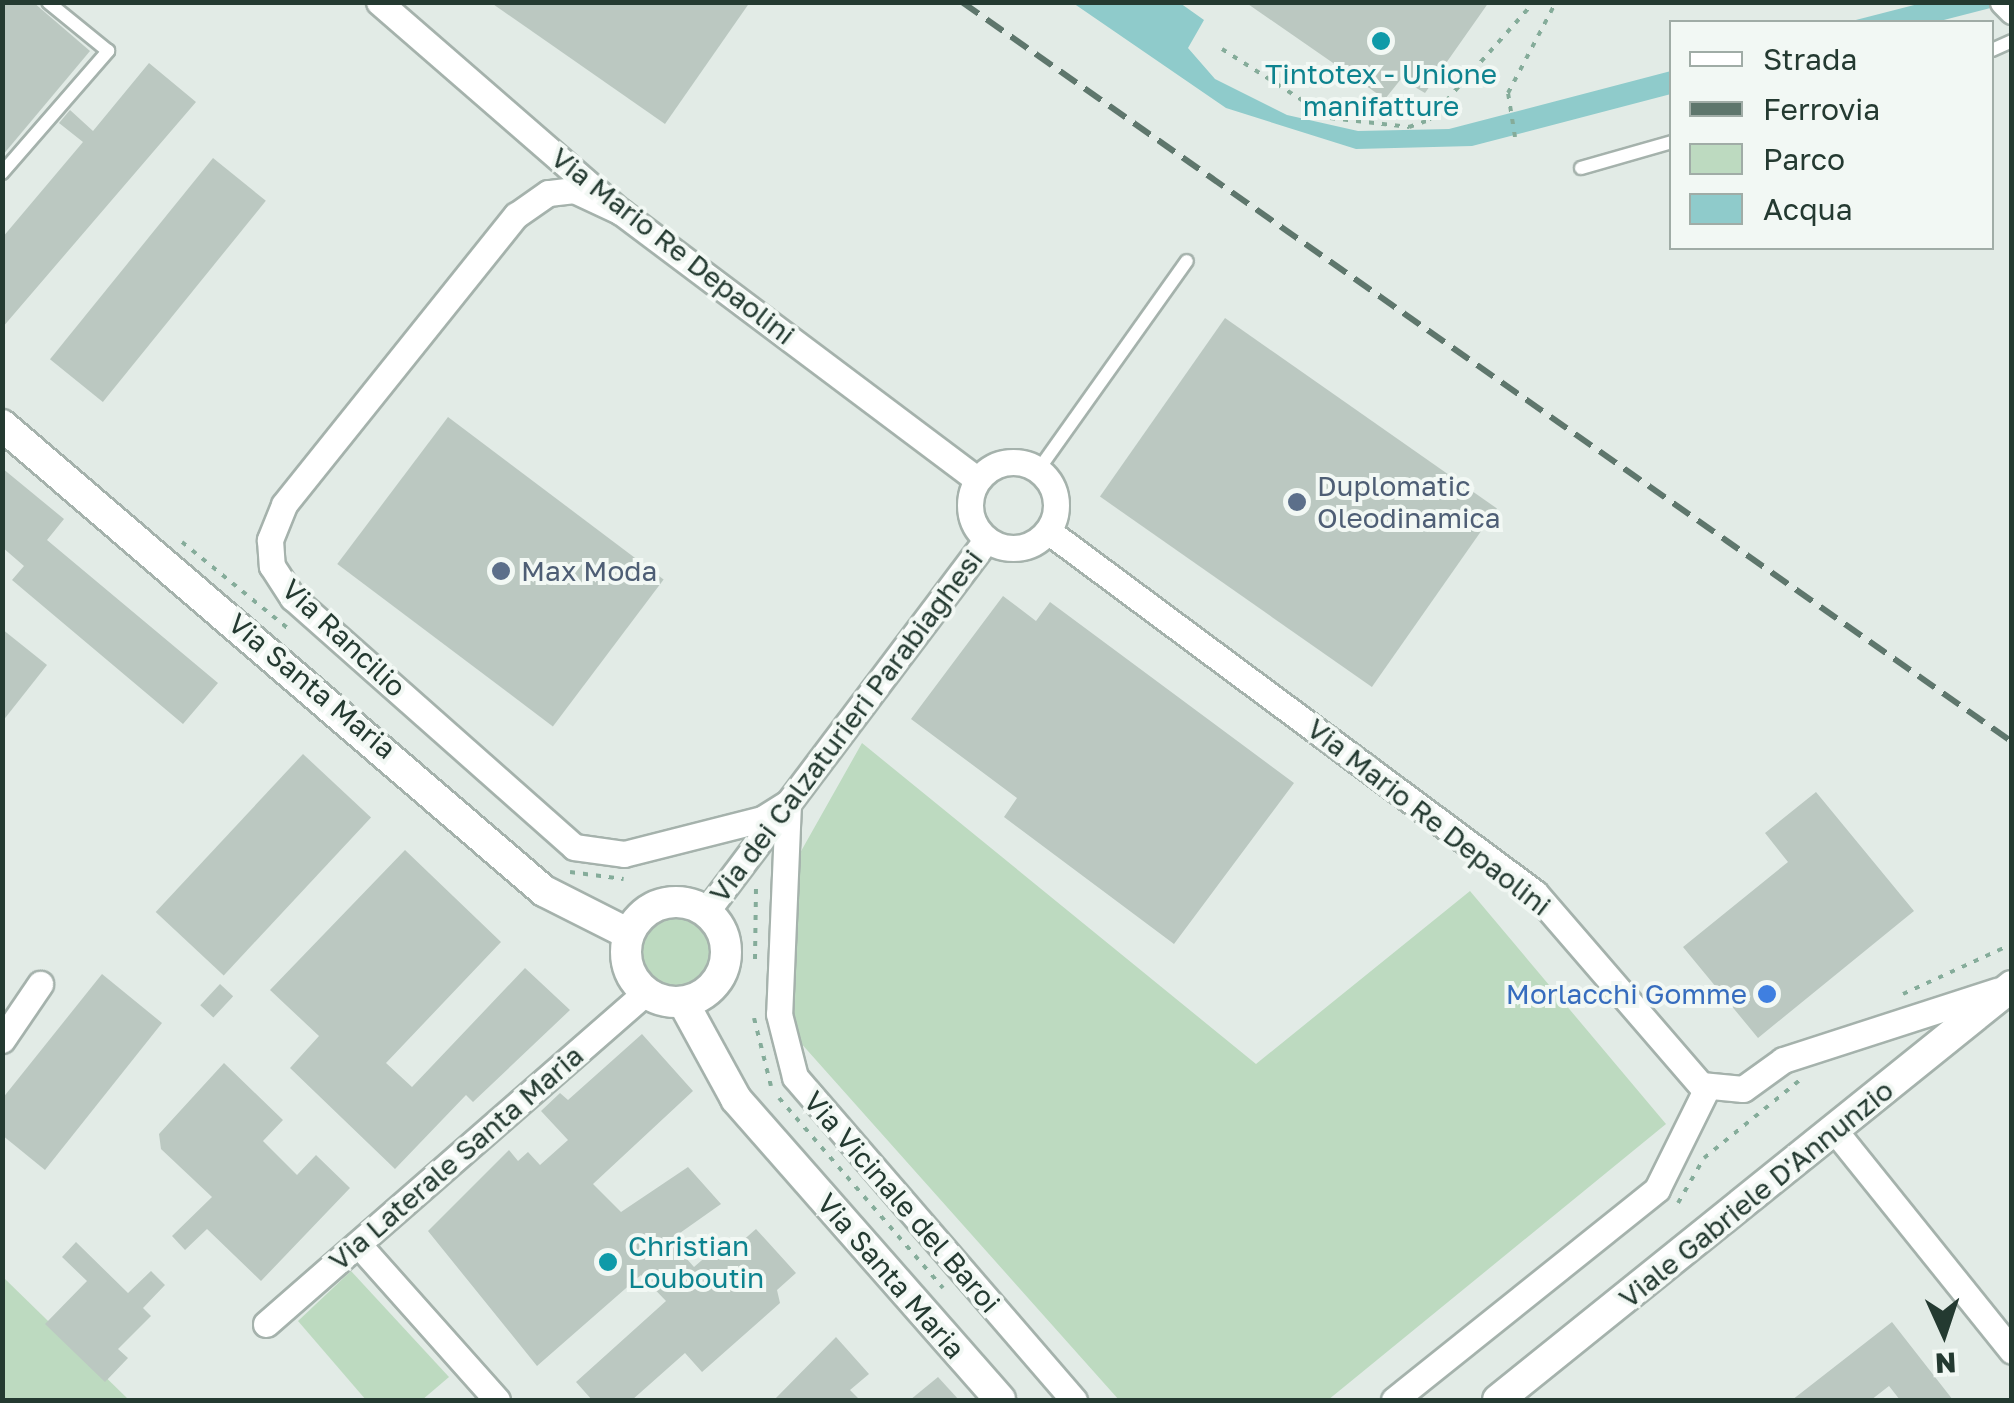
<!DOCTYPE html>
<style>
body{margin:0}
#map{position:relative;width:2014px;height:1403px;overflow:hidden;background:#e2ebe6;font-family:"Golos Text",sans-serif}
div>[style]{position:absolute}
.green>*{inset:0;background:#bddac0}
.round{border-radius:50%}
.water>*{inset:0;background:#8fcbcb}
.building>*{inset:0;background:#bbc8c1;transform-origin:0 0}
.path>*{height:4px;margin-top:-2px;transform-origin:0;background:repeating-linear-gradient(90deg,#85ac9a 0 5px,transparent 0 13px)}
.roads{filter:drop-shadow(2px 0 #a5b2ac) drop-shadow(-2px 0 #a5b2ac) drop-shadow(0 2px #a5b2ac) drop-shadow(0 -2px #a5b2ac)}
.lane>*{height:12px;margin:-6px;padding:0 6px;transform-origin:6px;border-radius:6px;background:#fff}
.street>*{height:25px;margin:-12.5px;padding:0 12.5px;transform-origin:12.5px;border-radius:12.5px;background:#fff}
.street>.ring{margin:-12.5px;padding:0;box-sizing:content-box;background:none;border:25px solid #fff;border-radius:50%}
.secondary>*{height:30px;margin:-15px;padding:0 15px;transform-origin:15px;border-radius:15px;background:#fff}
.secondary>.ring{margin:-15px;padding:0;box-sizing:content-box;background:none;border:30px solid #fff;border-radius:50%}
.rail>*{height:6px;margin-top:-3px;transform-origin:0;background:repeating-linear-gradient(90deg,#5e766c 0 20px,transparent 0 30px)}
.dots>*{width:28px;height:28px;translate:-50% -50%;box-sizing:border-box;border:5px solid #f2f8f4;border-radius:50%}
span{translate:-50% -50%;white-space:nowrap;text-align:center;line-height:1.15;-webkit-text-stroke:8px #f2f8f4;paint-order:stroke}
.culture-label{font-size:28px;color:#0d838f}
.left{translate:0 -50%;text-align:left}
.street-label{font-size:28px;color:#243a31}
.service-label{font-size:28px;color:#4e5e75}
.shop-label{font-size:28px;color:#366cbe}
.right{translate:-100% -50%;text-align:right}
.frame{position:absolute;inset:0;border:5px solid #243a31;pointer-events:none}
.legend{position:absolute;left:1669px;top:20px;width:325px;height:230px;box-sizing:border-box;background:#f2f8f4;border:2px solid #a0aca6;margin:0;padding:12px 18px;list-style:none;font-size:30px;color:#243a31}
.legend li{display:flex;align-items:center;gap:20px;height:50px}
.legend b{width:50px;border:2px solid #a0aca6}
.north{position:absolute;left:1894px;top:1283px;width:100px;height:100px;-webkit-text-stroke:8px #f2f8f4;paint-order:stroke;rotate:177deg;font-size:28px;font-weight:700;line-height:40px;text-align:center;color:#243a31}
.north::after{content:'';display:block;margin:auto;width:35px;height:45px;background:#243a31;clip-path:polygon(50% 0,100% 100%,50% 72%,0 100%)}
</style>
<div id="map">
<div class="green">
<div style="clip-path:polygon(862px 743px,1256px 1064px,1470px 891px,1666px 1124px,1328px 1400px,1119px 1400px,791px 1032px,800px 853px)"></div>
<div class="round" style="left:639px;top:917px;width:74px;height:74px"></div>
<div style="clip-path:polygon(351px 1271px,449px 1377px,422px 1400px,366px 1400px,298px 1321px)"></div>
<div style="clip-path:polygon(3px 1277px,129px 1400px,3px 1400px)"></div>
</div>
<div class="water">
<div style="clip-path:polygon(1073px 3px,1180px 3px,1204px 20px,1188px 48px,1215px 79px,1287px 115px,1358px 131px,1449px 129px,1671px 71px,1671px 94px,1472px 146px,1356px 149px,1226px 108px)"></div>
<div style="clip-path:polygon(1922px 3px,2010px 3px,1936px 22px,1848px 22px)"></div>
</div>
<div class="building">
<div style="clip-path:polygon(2px 2px,33px 2px,90px 51px,2px 156px)"></div>
<div style="clip-path:polygon(490px 2px,750px 2px,665px 124px)"></div>
<div style="clip-path:polygon(1245px 2px,1489px 2px,1425px 93px,1401px 79px,1385px 99px)"></div>
<div style="clip-path:polygon(149px 63px,196px 102px,2px 328px,2px 238px,83px 142px,59px 123px,70px 110px,93px 131px)"></div>
<div style="left:213px;top:158px;width:68px;height:259px;rotate:39deg"></div>
<div style="left:1225px;top:318px;width:332px;height:218px;rotate:35deg"></div>
<div style="left:448px;top:417px;width:270px;height:184px;rotate:37deg"></div>
<div style="clip-path:polygon(2px 468px,64px 519px,47px 540px,218px 683px,183px 724px,12px 580px,24px 566px,2px 547px)"></div>
<div style="clip-path:polygon(1003px 596px,1036px 621px,1050px 602px,1294px 783px,1174px 944px,1004px 817px,1017px 798px,911px 719px)"></div>
<div style="clip-path:polygon(2px 629px,47px 665px,2px 722px)"></div>
<div style="left:303px;top:754px;width:93px;height:216px;rotate:43deg"></div>
<div style="clip-path:polygon(1816px 792px,1914px 911px,1758px 1038px,1683px 947px,1788px 862px,1765px 833px)"></div>
<div style="clip-path:polygon(405px 850px,501px 942px,386px 1063px,412px 1087px,525px 968px,570px 1010px,473px 1102px,466px 1095px,395px 1169px,290px 1068px,319px 1036px,270px 990px)"></div>
<div style="clip-path:polygon(102px 974px,162px 1023px,45px 1170px,2px 1135px,2px 1099px)"></div>
<div style="left:220px;top:984px;width:18px;height:29px;rotate:43deg"></div>
<div style="clip-path:polygon(642px 1034px,693px 1091px,593px 1184px,621px 1212px,688px 1167px,721px 1204px,670px 1240px,694px 1267px,724px 1241px,732px 1250px,756px 1229px,796px 1273px,777px 1290px,780px 1303px,702px 1372px,685px 1353px,632px 1400px,592px 1400px,576px 1382px,666px 1301px,641px 1275px,537px 1366px,428px 1231px,509px 1150px,518px 1161px,528px 1152px,540px 1165px,568px 1140px,541px 1111px,560px 1093px,568px 1100px)"></div>
<div style="clip-path:polygon(224px 1063px,283px 1120px,263px 1141px,297px 1175px,316px 1155px,350px 1188px,261px 1281px,207px 1229px,185px 1250px,172px 1236px,212px 1197px,161px 1149px,159px 1134px)"></div>
<div style="clip-path:polygon(76px 1242px,128px 1293px,151px 1271px,165px 1285px,143px 1308px,151px 1316px,118px 1349px,128px 1358px,105px 1382px,45px 1324px,87px 1281px,62px 1257px)"></div>
<div style="clip-path:polygon(1892px 1322px,1953px 1400px,1900px 1400px,1889px 1386px,1871px 1400px,1792px 1400px)"></div>
<div style="clip-path:polygon(836px 1337px,869px 1374px,850px 1390px,860px 1400px,774px 1400px)"></div>
<div style="clip-path:polygon(938px 1377px,959px 1400px,910px 1400px)"></div>
</div>
<div class="path">
<div style="left:1222px;top:49px;width:128px;rotate:32.6deg"></div>
<div style="left:1330px;top:118px;width:80px;rotate:6.5deg"></div>
<div style="left:1409px;top:127px;width:21px;rotate:-19deg"></div>
<div style="left:1429px;top:120px;width:158px;rotate:-48.3deg"></div>
<div style="left:1515px;top:137px;width:45px;rotate:-99deg"></div>
<div style="left:1508px;top:93px;width:103px;rotate:-62.2deg"></div>
<div style="left:182px;top:542px;width:141px;rotate:39.2deg"></div>
<div style="left:570px;top:872px;width:54px;rotate:7.4deg"></div>
<div style="left:755px;top:959px;width:75px;rotate:-89.2deg"></div>
<div style="left:1903px;top:994px;width:120px;rotate:-24.6deg"></div>
<div style="left:754px;top:1018px;width:70px;rotate:76deg"></div>
<div style="left:779px;top:1098px;width:251px;rotate:49.2deg"></div>
<div style="left:1678px;top:1203px;width:52px;rotate:-60deg"></div>
<div style="left:1704px;top:1158px;width:124px;rotate:-39.1deg"></div>
</div>
<div class="roads">
<div class="lane">
<div style="left:1992px;top:50px;width:22px;rotate:-24deg"></div>
<div style="left:1581px;top:168px;width:95px;rotate:-15.9deg"></div>
<div style="left:2px;top:173px;width:162px;rotate:-49deg"></div>
<div style="left:108px;top:51px;width:77px;rotate:-140.8deg"></div>
<div style="left:1039px;top:469px;width:255px;rotate:-54.6deg"></div>
</div>
<div class="street">
<div style="left:379px;top:2px;width:320px;rotate:41deg"></div>
<div style="left:621px;top:212px;width:445px;rotate:36.9deg"></div>
<div style="left:2003px;top:2px;width:13px;rotate:45deg"></div>
<div style="left:621px;top:212px;width:52px;rotate:-154.9deg"></div>
<div style="left:574px;top:190px;width:26px;rotate:173deg"></div>
<div style="left:548px;top:193px;width:39px;rotate:145deg"></div>
<div style="left:516px;top:215px;width:371px;rotate:128.7deg"></div>
<div style="left:284px;top:505px;width:38px;rotate:112deg"></div>
<div style="left:270px;top:540px;width:26px;rotate:86deg"></div>
<div style="left:272px;top:566px;width:38px;rotate:57deg"></div>
<div style="left:293px;top:598px;width:375px;rotate:41.5deg"></div>
<div style="left:574px;top:847px;width:50px;rotate:8deg"></div>
<div style="left:624px;top:854px;width:142px;rotate:-14.2deg"></div>
<div style="left:762px;top:819px;width:31px;rotate:-32deg"></div>
<div class="ring" style="left:970px;top:462px;width:61px;height:61px"></div>
<div style="left:1048px;top:531px;width:607px;rotate:36.62deg"></div>
<div style="left:1535px;top:893px;width:254px;rotate:49.2deg"></div>
<div style="left:1701px;top:1085px;width:42px;rotate:5.4deg"></div>
<div style="left:1743px;top:1089px;width:49px;rotate:-35.9deg"></div>
<div style="left:1783px;top:1060px;width:225px;rotate:-17.9deg"></div>
<div style="left:788px;top:803px;width:211px;rotate:92.4deg"></div>
<div style="left:779px;top:1014px;width:65px;rotate:75.7deg"></div>
<div style="left:795px;top:1077px;width:427px;rotate:49.2deg"></div>
<div style="left:706px;top:912px;width:466px;rotate:-53deg"></div>
<div style="left:2px;top:1040px;width:68px;rotate:-55.8deg"></div>
<div style="left:1835px;top:1131px;width:282px;rotate:51.2deg"></div>
<div style="left:358px;top:1244px;width:209px;rotate:48.3deg"></div>
<div style="left:266px;top:1324px;width:503px;rotate:-41.13deg"></div>
<div style="left:1394px;top:1400px;width:337px;rotate:-38.7deg"></div>
<div style="left:1657px;top:1189px;width:113px;rotate:-63.7deg"></div>
</div>
<div class="secondary">
<div style="left:2px;top:425px;width:715px;rotate:40.69deg"></div>
<div style="left:544px;top:891px;width:95px;rotate:26.8deg"></div>
<div class="ring" style="left:626px;top:902px;width:70px;height:70px"></div>
<div style="left:683px;top:1002px;width:111px;rotate:61.3deg"></div>
<div style="left:736px;top:1099px;width:400px;rotate:48.7deg"></div>
<div style="left:1498px;top:1400px;width:660px;rotate:-38.85deg"></div>
</div>
</div>
<div class="rail">
<div style="left:962px;top:2px;width:1285px;rotate:35.17deg"></div>
</div>
<div class="dots">
<div style="left:1381px;top:41px;background:#0f9aa8"></div>
<div style="left:1297px;top:502px;background:#5c6f8a"></div>
<div style="left:501px;top:571px;background:#5c6f8a"></div>
<div style="left:1767px;top:994px;background:#3f7fe0"></div>
<div style="left:608px;top:1262px;background:#0f9aa8"></div>
</div>
<div class="culture-label">
<span style="left:1381px;top:90px">Tintotex - Unione<br>manifatture</span>
<span class="left" style="left:628px;top:1262px">Christian<br>Louboutin</span>
</div>
<div class="street-label">
<span style="left:673px;top:246px;rotate:38deg">Via Mario Re Depaolini</span>
<span style="left:344px;top:638px;rotate:43deg">Via Rancilio</span>
<span style="left:312px;top:686px;rotate:40deg">Via Santa Maria</span>
<span style="left:846px;top:726px;rotate:-53deg">Via dei Calzaturieri Parabiaghesi</span>
<span style="left:1429px;top:817px;rotate:38deg">Via Mario Re Depaolini</span>
<span style="left:456px;top:1158px;rotate:-41deg">Via Laterale Santa Maria</span>
<span style="left:1756px;top:1194px;rotate:-39deg">Viale Gabriele D'Annunzio</span>
<span style="left:902px;top:1202px;rotate:49deg">Via Vicinale del Baroi</span>
<span style="left:891px;top:1276px;rotate:49deg">Via Santa Maria</span>
</div>
<div class="service-label">
<span class="left" style="left:1317px;top:502px">Duplomatic<br>Oleodinamica</span>
<span class="left" style="left:521px;top:571px">Max Moda</span>
</div>
<div class="shop-label">
<span class="right" style="left:1747px;top:994px">Morlacchi Gomme</span>
</div>
<div class="frame"></div>
<ul class="legend">
<li><b style="height:12px;background:#fff"></b>Strada</li>
<li><b style="height:12px;background:#5e766c"></b>Ferrovia</li>
<li><b style="height:28px;background:#bddac0"></b>Parco</li>
<li><b style="height:28px;background:#8fcbcb"></b>Acqua</li>
</ul>
<div class="north">N</div>
</div>
